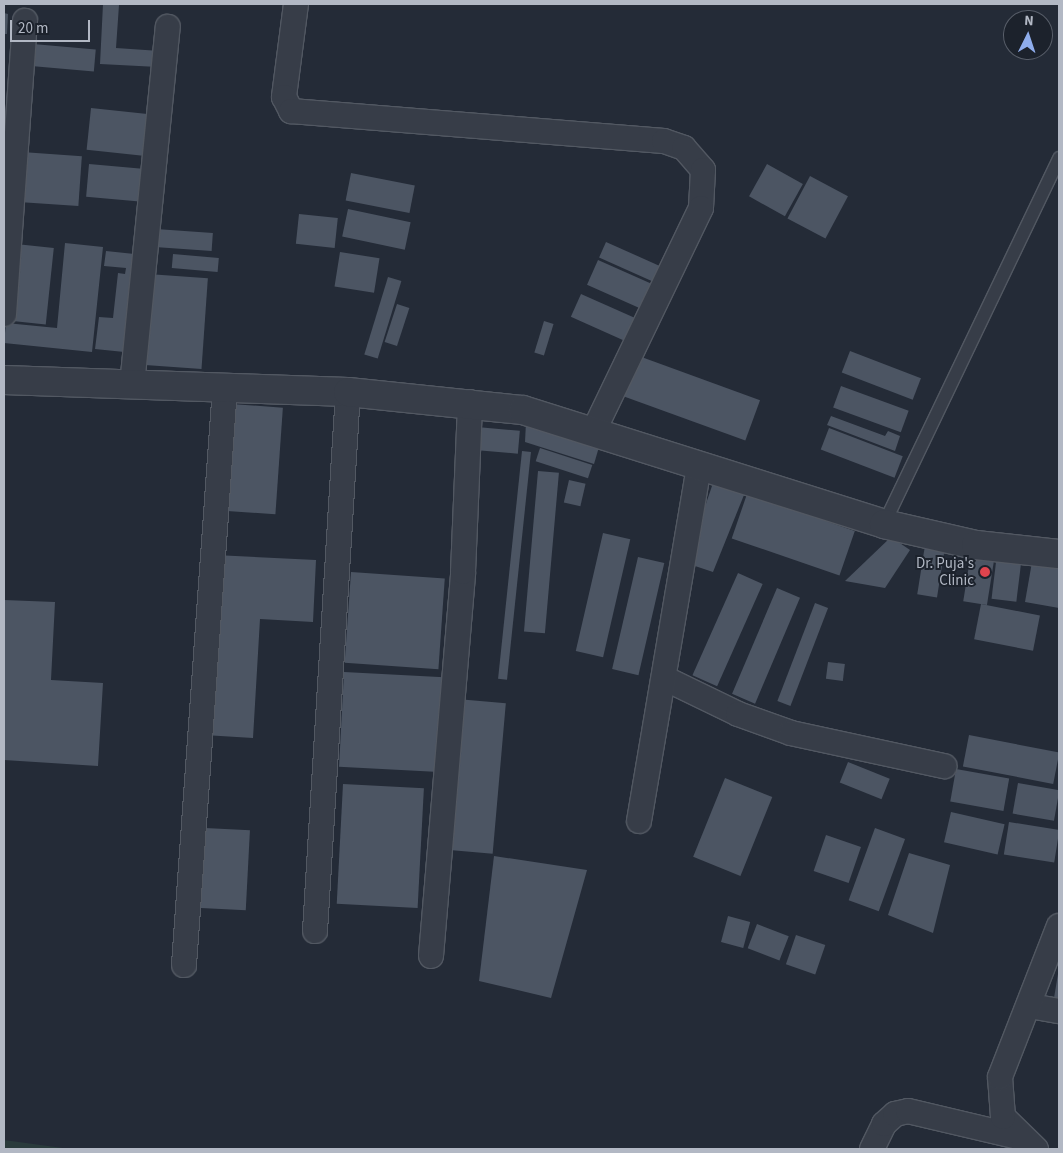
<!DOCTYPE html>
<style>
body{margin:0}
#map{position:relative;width:1063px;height:1153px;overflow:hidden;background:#242b37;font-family:"Source Sans 3",sans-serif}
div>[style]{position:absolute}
.green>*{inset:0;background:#2a3b3c}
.building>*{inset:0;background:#4c5563;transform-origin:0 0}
.roads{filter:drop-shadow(1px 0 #525862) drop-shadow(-1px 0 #525862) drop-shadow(0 1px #525862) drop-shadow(0 -1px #525862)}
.service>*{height:12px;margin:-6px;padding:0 6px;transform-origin:6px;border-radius:6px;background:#373d48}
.minor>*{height:24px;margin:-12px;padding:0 12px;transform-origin:12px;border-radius:12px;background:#373d48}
.tertiary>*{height:28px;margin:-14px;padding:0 14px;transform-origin:14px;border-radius:14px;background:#373d48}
.dots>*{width:14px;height:14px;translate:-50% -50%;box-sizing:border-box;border:2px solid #1c222c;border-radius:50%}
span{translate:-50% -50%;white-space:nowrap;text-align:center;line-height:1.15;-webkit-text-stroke:4px #1c222c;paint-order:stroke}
.poi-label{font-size:15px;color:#b2b8c4}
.right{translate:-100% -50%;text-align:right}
.frame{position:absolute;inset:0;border:5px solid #b2b8c4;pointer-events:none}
.north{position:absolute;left:1003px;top:10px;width:50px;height:50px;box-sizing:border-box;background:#1c222c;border:1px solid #585e69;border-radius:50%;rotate:4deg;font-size:14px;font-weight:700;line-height:20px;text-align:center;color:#b2b8c4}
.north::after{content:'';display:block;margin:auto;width:18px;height:22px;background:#8fadec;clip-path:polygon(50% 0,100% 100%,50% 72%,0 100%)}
.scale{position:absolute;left:10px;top:20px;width:80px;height:22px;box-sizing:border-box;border:2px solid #b2b8c4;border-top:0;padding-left:6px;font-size:15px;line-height:18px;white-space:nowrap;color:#b2b8c4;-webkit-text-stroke:4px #1c222c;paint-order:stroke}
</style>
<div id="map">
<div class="green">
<div style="clip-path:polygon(4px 1140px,70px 1149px,4px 1149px)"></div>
</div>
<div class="building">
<div style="clip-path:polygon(103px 4px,119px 5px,116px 48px,160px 51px,158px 67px,100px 64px)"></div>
<div style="clip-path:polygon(4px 13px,8px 14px,7px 34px,4px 34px)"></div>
<div style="left:33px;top:44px;width:63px;height:22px;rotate:5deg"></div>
<div style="left:91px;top:108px;width:59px;height:42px;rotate:6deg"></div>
<div style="left:22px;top:152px;width:60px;height:50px;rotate:4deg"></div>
<div style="left:89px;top:164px;width:62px;height:33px;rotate:5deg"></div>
<div style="left:767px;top:164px;width:41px;height:37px;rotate:29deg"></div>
<div style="left:351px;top:173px;width:65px;height:28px;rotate:11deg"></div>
<div style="left:810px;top:176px;width:43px;height:48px;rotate:28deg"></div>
<div style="left:348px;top:209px;width:64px;height:28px;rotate:12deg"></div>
<div style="left:299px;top:214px;width:39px;height:30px;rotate:6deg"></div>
<div style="left:156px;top:229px;width:57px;height:18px;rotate:4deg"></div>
<div style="left:606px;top:242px;width:68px;height:17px;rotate:24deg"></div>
<div style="clip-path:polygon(65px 243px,103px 247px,92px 352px,4px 343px,6px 323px,57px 328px)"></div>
<div style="left:16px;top:244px;width:38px;height:77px;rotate:6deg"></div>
<div style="clip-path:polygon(106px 251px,144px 255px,134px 353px,95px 349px,99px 317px,113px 318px,118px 273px,125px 274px,126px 268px,104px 266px)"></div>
<div style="left:340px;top:252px;width:40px;height:35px;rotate:9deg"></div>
<div style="left:173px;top:254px;width:46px;height:14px;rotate:5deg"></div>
<div style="left:598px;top:260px;width:69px;height:27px;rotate:24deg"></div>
<div style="left:148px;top:274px;width:60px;height:91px;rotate:4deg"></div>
<div style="left:388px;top:277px;width:14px;height:81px;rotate:17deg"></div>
<div style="left:581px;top:294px;width:66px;height:25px;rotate:24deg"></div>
<div style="left:397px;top:304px;width:13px;height:40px;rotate:18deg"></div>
<div style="left:544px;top:321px;width:10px;height:33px;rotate:17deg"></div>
<div style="left:850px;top:351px;width:76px;height:23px;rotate:21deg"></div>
<div style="left:636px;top:355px;width:132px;height:43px;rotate:20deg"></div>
<div style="left:841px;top:386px;width:72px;height:23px;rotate:20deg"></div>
<div style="left:231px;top:404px;width:52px;height:107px;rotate:4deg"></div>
<div style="clip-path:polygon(831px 416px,885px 436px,888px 431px,900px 436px,895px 451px,827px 425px)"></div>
<div style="clip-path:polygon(526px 422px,599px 447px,594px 464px,525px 442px)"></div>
<div style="left:477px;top:427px;width:43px;height:23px;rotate:5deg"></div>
<div style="left:829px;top:428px;width:79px;height:23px;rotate:21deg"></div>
<div style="left:540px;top:448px;width:55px;height:14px;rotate:18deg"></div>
<div style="left:522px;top:451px;width:9px;height:229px;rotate:6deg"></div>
<div style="left:538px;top:471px;width:21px;height:161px;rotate:5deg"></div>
<div style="left:569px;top:480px;width:17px;height:23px;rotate:13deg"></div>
<div style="clip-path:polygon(714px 480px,746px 490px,713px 572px,686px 563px)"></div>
<div style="left:747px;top:494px;width:114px;height:47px;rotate:19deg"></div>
<div style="left:603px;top:533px;width:28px;height:121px;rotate:13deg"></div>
<div style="clip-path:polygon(891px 537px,910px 550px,885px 588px,845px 581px)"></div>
<div style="left:926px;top:539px;width:20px;height:56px;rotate:9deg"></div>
<div style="left:972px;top:546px;width:24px;height:56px;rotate:9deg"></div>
<div style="left:997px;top:554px;width:25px;height:45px;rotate:7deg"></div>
<div style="clip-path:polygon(215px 555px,316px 560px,313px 622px,260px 619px,253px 738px,204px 735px)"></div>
<div style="left:638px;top:557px;width:27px;height:115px;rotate:13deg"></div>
<div style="clip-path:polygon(1032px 562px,1059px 567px,1059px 608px,1025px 602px)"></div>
<div style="left:351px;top:572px;width:94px;height:91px;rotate:4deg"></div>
<div style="left:738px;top:573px;width:27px;height:112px;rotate:24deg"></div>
<div style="left:777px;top:588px;width:25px;height:115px;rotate:23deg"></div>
<div style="clip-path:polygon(4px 600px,55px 602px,51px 680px,103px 683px,98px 766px,4px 760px)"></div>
<div style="left:815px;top:603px;width:14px;height:105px;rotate:21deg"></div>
<div style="left:981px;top:604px;width:60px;height:36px;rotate:11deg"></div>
<div style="left:828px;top:662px;width:17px;height:17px;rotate:7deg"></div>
<div style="left:344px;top:672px;width:100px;height:95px;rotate:3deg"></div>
<div style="left:457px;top:699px;width:49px;height:151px;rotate:5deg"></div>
<div style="left:969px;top:735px;width:92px;height:32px;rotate:11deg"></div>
<div style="left:848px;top:762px;width:45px;height:22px;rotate:22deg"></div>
<div style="left:956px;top:769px;width:54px;height:33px;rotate:10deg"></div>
<div style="left:725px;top:778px;width:51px;height:85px;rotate:22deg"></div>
<div style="left:1018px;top:783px;width:42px;height:31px;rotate:10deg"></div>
<div style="left:343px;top:784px;width:81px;height:120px;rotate:3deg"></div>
<div style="left:951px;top:812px;width:55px;height:31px;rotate:13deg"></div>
<div style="left:1009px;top:822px;width:51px;height:33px;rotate:9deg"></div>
<div style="left:205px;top:828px;width:45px;height:80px;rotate:3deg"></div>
<div style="left:875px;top:828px;width:32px;height:77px;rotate:20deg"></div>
<div style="left:826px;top:835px;width:37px;height:38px;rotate:19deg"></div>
<div style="clip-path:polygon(909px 853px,950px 865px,933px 933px,888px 915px)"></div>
<div style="clip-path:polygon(494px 856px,587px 870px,551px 998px,479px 981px)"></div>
<div style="left:728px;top:916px;width:23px;height:27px;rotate:15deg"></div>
<div style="left:757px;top:924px;width:34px;height:26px;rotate:21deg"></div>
<div style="left:796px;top:935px;width:31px;height:31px;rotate:19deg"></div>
<div style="clip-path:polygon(1059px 968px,1059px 998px,1054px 998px)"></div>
</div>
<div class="roads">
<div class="service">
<div style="left:884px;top:524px;width:406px;rotate:-64.4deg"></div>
</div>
<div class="minor">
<div style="left:296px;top:4px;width:94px;rotate:97.4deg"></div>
<div style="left:284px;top:97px;width:16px;rotate:63deg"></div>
<div style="left:291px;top:111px;width:374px;rotate:4.6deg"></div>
<div style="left:664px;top:141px;width:21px;rotate:19deg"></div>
<div style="left:684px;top:148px;width:29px;rotate:49deg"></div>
<div style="left:703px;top:170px;width:38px;rotate:93deg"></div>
<div style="left:701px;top:208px;width:246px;rotate:115.7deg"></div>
<div style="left:4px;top:314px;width:294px;rotate:-85.9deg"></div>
<div style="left:132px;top:385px;width:360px;rotate:-84.3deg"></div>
<div style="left:664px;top:678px;width:82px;rotate:25.9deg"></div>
<div style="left:738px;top:714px;width:56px;rotate:19.7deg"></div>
<div style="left:791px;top:733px;width:157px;rotate:12.2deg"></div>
<div style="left:639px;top:821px;width:359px;rotate:-80.4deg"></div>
<div style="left:315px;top:931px;width:540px;rotate:-86.5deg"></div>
<div style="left:431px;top:956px;width:385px;rotate:-85.2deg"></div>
<div style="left:463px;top:572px;width:170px;rotate:-87.6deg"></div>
<div style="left:184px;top:965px;width:579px;rotate:-85.94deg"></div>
<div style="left:1030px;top:1006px;width:29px;rotate:10deg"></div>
<div style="left:872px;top:1149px;width:28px;rotate:-64deg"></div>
<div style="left:884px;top:1124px;width:15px;rotate:-42deg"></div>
<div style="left:895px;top:1114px;width:13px;rotate:-13deg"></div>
<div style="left:908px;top:1111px;width:117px;rotate:13.3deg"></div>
<div style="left:1036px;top:1149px;width:46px;rotate:-135.9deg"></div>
<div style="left:1003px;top:1117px;width:40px;rotate:-94.3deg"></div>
<div style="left:1000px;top:1077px;width:162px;rotate:-68.7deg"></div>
</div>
<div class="tertiary">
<div style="left:4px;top:380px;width:344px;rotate:2deg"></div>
<div style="left:348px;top:392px;width:176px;rotate:5.9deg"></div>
<div style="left:523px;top:410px;width:379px;rotate:17.5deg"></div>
<div style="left:884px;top:524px;width:94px;rotate:12.9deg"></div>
<div style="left:976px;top:545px;width:83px;rotate:6.2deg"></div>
</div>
</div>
<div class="dots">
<div style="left:985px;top:572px;background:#e0444e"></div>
</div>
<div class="poi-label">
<span class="right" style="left:974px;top:572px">Dr. Puja's<br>Clinic</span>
</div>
<div class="frame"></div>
<div class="north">N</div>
<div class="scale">20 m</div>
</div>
